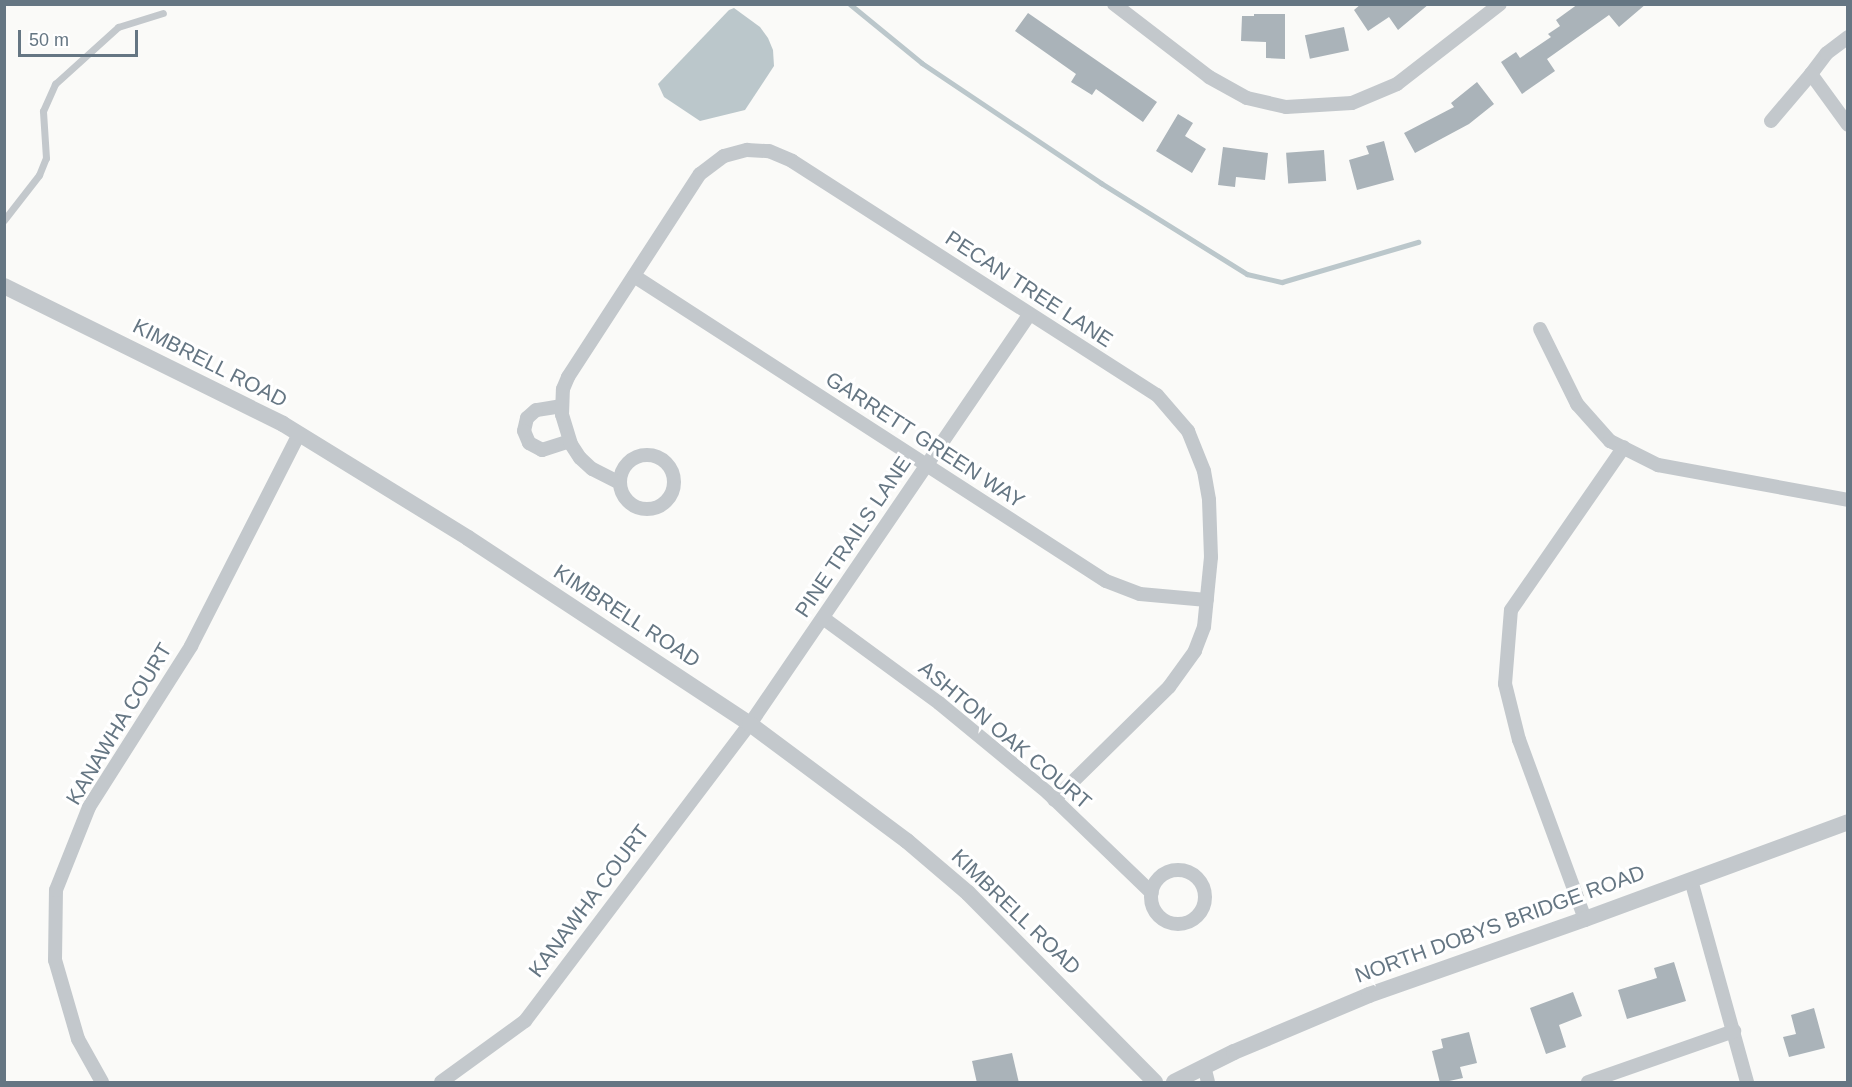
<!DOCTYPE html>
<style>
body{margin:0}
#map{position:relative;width:1852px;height:1087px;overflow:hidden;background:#fafaf8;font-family:Arial,sans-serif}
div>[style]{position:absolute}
.water>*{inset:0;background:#bbc7cb}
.stream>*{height:4.5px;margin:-2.25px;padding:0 2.25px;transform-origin:2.25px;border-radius:2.25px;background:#bbc7cb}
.building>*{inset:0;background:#aab3b9;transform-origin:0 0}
.service>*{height:7px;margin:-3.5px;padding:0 3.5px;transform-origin:3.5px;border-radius:3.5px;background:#c3c8cc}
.minor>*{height:14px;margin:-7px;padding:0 7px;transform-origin:7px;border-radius:7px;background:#c3c8cc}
.minor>.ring{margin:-7px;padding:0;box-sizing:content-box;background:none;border:14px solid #c3c8cc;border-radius:50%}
.tertiary>*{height:16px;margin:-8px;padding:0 8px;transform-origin:8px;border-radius:8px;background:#c3c8cc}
span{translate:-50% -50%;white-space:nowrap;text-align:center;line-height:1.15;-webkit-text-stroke:6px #fff;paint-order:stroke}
.street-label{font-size:21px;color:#657683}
.frame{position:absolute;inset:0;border:6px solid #657683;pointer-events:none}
.scale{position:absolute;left:18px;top:30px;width:120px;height:27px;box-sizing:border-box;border:3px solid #657683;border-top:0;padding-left:8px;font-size:18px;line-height:21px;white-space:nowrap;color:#657683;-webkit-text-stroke:4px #fff;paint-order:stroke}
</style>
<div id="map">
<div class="water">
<div style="clip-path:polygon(734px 8px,760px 27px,768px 38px,773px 50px,774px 66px,745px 110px,700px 121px,664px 97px,658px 84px,729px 10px)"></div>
</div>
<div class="stream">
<div style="left:850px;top:4px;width:93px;rotate:39.3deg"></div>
<div style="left:922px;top:63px;width:216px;rotate:33.8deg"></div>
<div style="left:1101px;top:183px;width:172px;rotate:31.9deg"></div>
<div style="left:1247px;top:274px;width:36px;rotate:13deg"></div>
<div style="left:1282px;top:282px;width:142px;rotate:-16.4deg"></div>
</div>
<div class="building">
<div style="clip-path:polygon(1361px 4px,1429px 4px,1398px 30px,1389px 17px,1368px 31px,1354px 10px)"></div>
<div style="clip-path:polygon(1578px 4px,1646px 4px,1619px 27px,1609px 15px,1547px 59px,1555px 71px,1522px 94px,1501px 62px,1516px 52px,1520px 58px,1551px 37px,1548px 34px,1560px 26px,1556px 20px)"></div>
<div style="clip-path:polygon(1028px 13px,1157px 102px,1143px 122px,1096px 89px,1092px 95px,1071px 82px,1076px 74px,1015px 31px)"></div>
<div style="clip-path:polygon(1254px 14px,1285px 14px,1285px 59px,1266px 58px,1266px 42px,1241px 41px,1242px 16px,1254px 16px)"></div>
<div style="left:1344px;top:27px;width:24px;height:40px;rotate:78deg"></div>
<div style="clip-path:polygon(1477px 82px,1494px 104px,1469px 124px,1415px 153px,1404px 133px,1454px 107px,1451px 103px)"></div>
<div style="clip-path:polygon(1178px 114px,1193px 123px,1185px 136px,1206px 149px,1192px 173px,1156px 151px)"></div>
<div style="clip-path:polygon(1384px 141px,1394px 180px,1357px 190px,1349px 160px,1369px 154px,1366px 146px)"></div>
<div style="clip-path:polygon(1223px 147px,1268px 153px,1265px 180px,1236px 177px,1235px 187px,1218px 185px)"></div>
<div style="left:1324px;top:150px;width:31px;height:38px;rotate:86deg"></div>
<div style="clip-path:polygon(1674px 962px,1686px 1001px,1627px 1019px,1618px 990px,1657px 978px,1654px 968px)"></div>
<div style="clip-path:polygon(1573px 992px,1582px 1016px,1559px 1025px,1566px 1047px,1546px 1054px,1530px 1008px)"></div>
<div style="clip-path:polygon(1814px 1008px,1825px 1048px,1789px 1057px,1783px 1037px,1796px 1034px,1791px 1015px)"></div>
<div style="clip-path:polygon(1469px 1032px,1477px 1063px,1460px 1067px,1463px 1078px,1440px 1083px,1432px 1051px,1443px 1048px,1441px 1039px)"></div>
<div style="clip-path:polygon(1012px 1053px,1019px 1083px,977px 1083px,972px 1061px)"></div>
</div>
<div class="service">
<div style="left:4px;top:220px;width:57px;rotate:-52.1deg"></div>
<div style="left:39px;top:175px;width:18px;rotate:-68deg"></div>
<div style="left:46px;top:158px;width:47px;rotate:-93.7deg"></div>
<div style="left:43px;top:111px;width:30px;rotate:-66deg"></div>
<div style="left:55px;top:84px;width:85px;rotate:-42.1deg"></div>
<div style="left:118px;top:27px;width:47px;rotate:-17.3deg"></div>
</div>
<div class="minor">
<div style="left:1114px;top:4px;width:120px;rotate:37.5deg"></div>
<div style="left:1209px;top:77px;width:43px;rotate:28.9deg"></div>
<div style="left:1247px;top:98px;width:40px;rotate:13deg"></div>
<div style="left:1286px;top:107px;width:66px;rotate:-3.5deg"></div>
<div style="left:1352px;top:103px;width:49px;rotate:-22.9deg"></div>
<div style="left:1397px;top:84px;width:130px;rotate:-37.8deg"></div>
<div style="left:1811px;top:74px;width:26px;rotate:-53deg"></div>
<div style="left:1827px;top:53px;width:26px;rotate:-37deg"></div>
<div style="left:1771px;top:121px;width:62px;rotate:-49.6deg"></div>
<div style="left:1811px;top:74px;width:63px;rotate:54deg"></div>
<div style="left:634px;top:276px;width:562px;rotate:32.87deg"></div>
<div style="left:1106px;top:581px;width:36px;rotate:21deg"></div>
<div style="left:1140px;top:594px;width:67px;rotate:5.1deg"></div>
<div style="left:1540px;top:329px;width:84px;rotate:63.7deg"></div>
<div style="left:1577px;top:404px;width:50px;rotate:48.3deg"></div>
<div style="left:1610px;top:441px;width:54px;rotate:26.6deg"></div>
<div style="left:1658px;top:465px;width:193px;rotate:10.4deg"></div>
<div style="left:562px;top:406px;width:26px;rotate:171deg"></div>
<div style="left:536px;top:410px;width:12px;rotate:138deg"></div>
<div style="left:527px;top:418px;width:13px;rotate:103deg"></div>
<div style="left:524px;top:431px;width:13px;rotate:67deg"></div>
<div style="left:529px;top:443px;width:15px;rotate:28deg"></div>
<div style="left:542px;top:450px;width:29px;rotate:-18deg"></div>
<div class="ring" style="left:620px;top:455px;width:40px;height:40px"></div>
<div style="left:620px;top:483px;width:31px;rotate:-153deg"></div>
<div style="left:592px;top:469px;width:16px;rotate:-137deg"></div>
<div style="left:580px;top:458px;width:17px;rotate:-123deg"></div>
<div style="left:571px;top:444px;width:30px;rotate:-107deg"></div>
<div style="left:562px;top:415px;width:26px;rotate:-88deg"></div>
<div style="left:563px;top:389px;width:13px;rotate:-67deg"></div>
<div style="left:568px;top:377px;width:242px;rotate:-57deg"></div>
<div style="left:700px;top:174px;width:30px;rotate:-37deg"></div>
<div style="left:724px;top:156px;width:24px;rotate:-15deg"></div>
<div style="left:747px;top:150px;width:22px;rotate:3deg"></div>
<div style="left:769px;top:151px;width:25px;rotate:23deg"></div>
<div style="left:792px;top:161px;width:434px;rotate:32.7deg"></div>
<div style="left:1157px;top:395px;width:48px;rotate:49.3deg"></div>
<div style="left:1188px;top:431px;width:43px;rotate:68.2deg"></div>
<div style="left:1204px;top:471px;width:29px;rotate:80deg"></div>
<div style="left:1209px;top:500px;width:57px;rotate:88deg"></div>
<div style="left:1211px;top:557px;width:70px;rotate:95.7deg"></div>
<div style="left:1204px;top:627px;width:26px;rotate:111deg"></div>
<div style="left:1195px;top:651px;width:44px;rotate:125.8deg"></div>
<div style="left:1169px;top:687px;width:161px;rotate:135.5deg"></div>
<div style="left:823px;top:618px;width:144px;rotate:36.2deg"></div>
<div style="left:939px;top:703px;width:141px;rotate:39.5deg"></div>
<div style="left:1048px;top:793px;width:144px;rotate:43.9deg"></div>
<div class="ring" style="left:1151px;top:870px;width:40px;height:40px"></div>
<div style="left:1691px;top:880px;width:210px;rotate:74.5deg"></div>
<div style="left:1585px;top:919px;width:191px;rotate:-110.2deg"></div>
<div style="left:1519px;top:740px;width:58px;rotate:-104deg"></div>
<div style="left:1505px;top:684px;width:74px;rotate:-85.4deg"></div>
<div style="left:1511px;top:610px;width:198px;rotate:-55.3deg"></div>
<div style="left:1204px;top:1066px;width:16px;rotate:76deg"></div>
<div style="left:102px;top:1082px;width:49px;rotate:-119.2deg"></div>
<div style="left:78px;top:1039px;width:82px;rotate:-106.2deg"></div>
<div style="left:55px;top:960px;width:70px;rotate:-89.2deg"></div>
<div style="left:56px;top:890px;width:89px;rotate:-68.3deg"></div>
<div style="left:89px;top:807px;width:191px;rotate:-57.6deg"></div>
<div style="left:191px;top:646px;width:238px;rotate:-63deg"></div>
<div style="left:441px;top:1082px;width:104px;rotate:-36deg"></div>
<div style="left:525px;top:1021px;width:373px;rotate:-52.9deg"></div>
<div style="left:750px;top:724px;width:496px;rotate:-55.7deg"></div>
<div style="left:1588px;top:1082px;width:155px;rotate:-19.3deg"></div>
</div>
<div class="tertiary">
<div style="left:4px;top:286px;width:311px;rotate:26.3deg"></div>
<div style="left:283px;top:424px;width:217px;rotate:31.6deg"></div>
<div style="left:468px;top:538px;width:338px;rotate:33.4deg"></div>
<div style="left:750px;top:724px;width:196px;rotate:36.7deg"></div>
<div style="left:907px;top:841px;width:80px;rotate:40.4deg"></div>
<div style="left:968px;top:893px;width:266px;rotate:45.3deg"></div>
<div style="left:1174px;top:1082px;width:67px;rotate:-26.6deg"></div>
<div style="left:1234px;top:1052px;width:147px;rotate:-22.9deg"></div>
<div style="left:1369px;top:995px;width:229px;rotate:-19.4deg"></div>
<div style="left:1585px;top:919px;width:280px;rotate:-20.2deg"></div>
</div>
<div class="street-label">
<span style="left:1029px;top:289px;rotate:33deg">PECAN TREE LANE</span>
<span style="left:210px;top:363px;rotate:27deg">KIMBRELL ROAD</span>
<span style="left:925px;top:440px;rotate:33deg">GARRETT GREEN WAY</span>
<span style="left:853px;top:537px;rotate:-56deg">PINE TRAILS LANE</span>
<span style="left:627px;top:616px;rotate:33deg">KIMBRELL ROAD</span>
<span style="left:119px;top:724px;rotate:-59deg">KANAWHA COURT</span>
<span style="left:1005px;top:735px;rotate:40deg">ASHTON OAK COURT</span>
<span style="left:589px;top:901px;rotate:-53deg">KANAWHA COURT</span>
<span style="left:1016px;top:912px;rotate:44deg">KIMBRELL ROAD</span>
<span style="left:1500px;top:924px;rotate:-20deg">NORTH DOBYS BRIDGE ROAD</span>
</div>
<div class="frame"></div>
<div class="scale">50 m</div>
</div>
